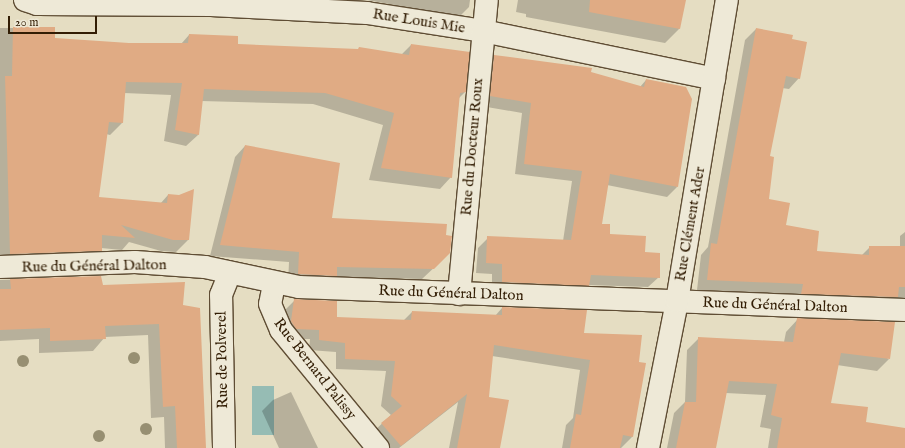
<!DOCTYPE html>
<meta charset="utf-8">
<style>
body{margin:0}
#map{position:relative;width:905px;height:448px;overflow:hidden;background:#e5ddc2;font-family:"IM FELL English",serif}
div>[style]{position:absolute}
.water>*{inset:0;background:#96bcb4;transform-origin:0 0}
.shadow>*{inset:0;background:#0003}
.building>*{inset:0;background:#e0ab84}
.roads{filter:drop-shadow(1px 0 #5f4d34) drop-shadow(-1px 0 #5f4d34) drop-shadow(0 1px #5f4d34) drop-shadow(0 -1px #5f4d34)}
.street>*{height:22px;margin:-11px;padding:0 11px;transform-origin:11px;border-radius:11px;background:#eee9d7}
.trees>*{width:12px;height:12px;margin:-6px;border-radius:50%;background:#978f72}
span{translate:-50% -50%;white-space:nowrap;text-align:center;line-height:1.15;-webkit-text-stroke:4px #eee9d7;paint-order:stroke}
.street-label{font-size:15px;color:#321d04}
.scale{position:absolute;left:8px;top:16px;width:89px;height:18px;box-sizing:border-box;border:2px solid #321d04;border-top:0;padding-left:5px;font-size:12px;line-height:14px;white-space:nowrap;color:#321d04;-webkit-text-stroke:3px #eee9d7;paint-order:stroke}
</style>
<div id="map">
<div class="water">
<div style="left:252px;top:386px;width:22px;height:49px"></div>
</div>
<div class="shadow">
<div style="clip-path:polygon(367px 0,470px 0,469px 7px,459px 17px)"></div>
<div style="clip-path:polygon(518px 0,685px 0,679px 29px,665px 43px,526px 17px,526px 14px,516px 12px)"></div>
<div style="clip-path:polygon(0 28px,54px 28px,54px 39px,129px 44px,181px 44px,189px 35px,237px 45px,401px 55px,411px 45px,465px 92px,459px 98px,451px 177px,440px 189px,369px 180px,383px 125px,313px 104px,201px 101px,198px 135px,186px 146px,164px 141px,171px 95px,124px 93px,122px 123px,110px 135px,106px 134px,98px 198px,160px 204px,168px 195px,188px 240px,176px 252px,161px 251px,129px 242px,122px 250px,101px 248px,89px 262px,0 265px)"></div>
<div style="clip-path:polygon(756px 29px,791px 40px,799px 78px,789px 89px,782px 88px,769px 157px,768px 200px,785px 226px,816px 252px,862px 255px,870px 247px,900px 247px,900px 236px,905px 232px,905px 298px,896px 298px,886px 308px,791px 304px,793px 294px,697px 290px,701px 255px,708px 247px,745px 40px)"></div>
<div style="clip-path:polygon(495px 56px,590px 73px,640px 87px,646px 80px,677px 187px,667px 197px,607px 185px,601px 224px,609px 235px,644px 253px,659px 277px,648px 287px,588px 285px,578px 295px,492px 292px,492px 274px,476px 273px,478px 248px,488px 238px,563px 241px,572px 181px,515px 174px,522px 113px,481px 106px,484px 66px)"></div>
<div style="clip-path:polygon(245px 146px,330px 219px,438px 264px,422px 279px,335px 277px,326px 286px,288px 284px,289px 262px,210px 256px,235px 157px)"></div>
<div style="clip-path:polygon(100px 277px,102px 286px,182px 306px,205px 448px,165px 448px,164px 417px,151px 418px,148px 335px,105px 337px,93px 351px,39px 353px,39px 339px,0 341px,0 280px)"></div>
<div style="clip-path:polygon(295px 300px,336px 318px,403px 321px,412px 312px,495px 316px,502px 308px,583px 334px,638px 363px,645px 364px,632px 437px,621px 448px,562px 448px,566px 425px,573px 418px,580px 370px,492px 356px,488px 397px,499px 448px,449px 448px,458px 402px,399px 448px,384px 448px,372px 433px,391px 415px,381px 406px,386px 371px,336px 369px,336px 352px,309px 350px,310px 339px,286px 339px,281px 332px,285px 310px)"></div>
<div style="clip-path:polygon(798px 319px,889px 359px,877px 371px,837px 365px,829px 403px,865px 423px,898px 448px,768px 448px,771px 429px,760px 427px,766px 395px,726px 393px,715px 448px,667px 448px,674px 413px,685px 402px,687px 350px,699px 338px,784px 342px,786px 332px)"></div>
<div style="clip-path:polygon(291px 392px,318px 448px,279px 448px,262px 411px,273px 400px)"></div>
</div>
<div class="building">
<div style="clip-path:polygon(590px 0,686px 0,680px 29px,589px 12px)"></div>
<div style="clip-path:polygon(13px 27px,55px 27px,55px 38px,129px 43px,188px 43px,189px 34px,238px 36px,238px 44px,358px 49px,359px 47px,409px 55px,411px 44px,470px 52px,466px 92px,460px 93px,452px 178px,381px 168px,394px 113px,325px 93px,204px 89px,199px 135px,175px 130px,182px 83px,126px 82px,123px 123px,109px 122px,99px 197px,167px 203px,168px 194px,179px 195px,194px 189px,189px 240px,173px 240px,121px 225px,135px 238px,102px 235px,102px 251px,10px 254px,5px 76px,12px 76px)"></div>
<div style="clip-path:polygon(756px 28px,793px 35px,792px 39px,807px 42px,800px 79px,786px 76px,770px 156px,774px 157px,769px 199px,790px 203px,786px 225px,819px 231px,817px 251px,869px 255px,869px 246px,905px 246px,905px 287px,899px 287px,898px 297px,801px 294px,803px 284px,707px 280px,711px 243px,717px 244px)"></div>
<div style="clip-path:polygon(494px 55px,592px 68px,591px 72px,644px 87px,646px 79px,686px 87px,692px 99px,678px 187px,610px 174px,602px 224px,610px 224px,610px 234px,646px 236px,645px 252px,660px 253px,660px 278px,591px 275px,589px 286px,502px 282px,502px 264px,486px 263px,487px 236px,571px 240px,582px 171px,524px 164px,531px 103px,490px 96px)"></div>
<div style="clip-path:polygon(245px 145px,340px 163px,332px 218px,447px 224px,446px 235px,452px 236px,450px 253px,434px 269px,337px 267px,337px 276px,298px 274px,299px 252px,220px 245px)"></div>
<div style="clip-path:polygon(101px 276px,103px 285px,185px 282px,183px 305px,200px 308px,206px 448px,177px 448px,175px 406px,163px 407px,159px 324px,105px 326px,106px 339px,50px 341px,50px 328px,0 330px,0 289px,11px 289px,10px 279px)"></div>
<div style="clip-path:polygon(294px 299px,337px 301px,337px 317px,411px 320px,412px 311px,502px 315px,502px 307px,587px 310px,584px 333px,642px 335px,639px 362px,646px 363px,633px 437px,623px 435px,620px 448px,570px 448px,576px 414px,581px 415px,590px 360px,494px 345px,489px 397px,509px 400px,500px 448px,457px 448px,467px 394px,401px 446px,381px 423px,402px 406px,391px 396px,395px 361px,345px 359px,345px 343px,319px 340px,319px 330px,296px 329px,291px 321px)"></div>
<div style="clip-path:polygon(797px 318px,895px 322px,890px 359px,841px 353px,831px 403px,868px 407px,866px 422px,905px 428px,905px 448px,777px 448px,782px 418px,771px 415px,777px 384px,729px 381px,716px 448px,676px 448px,685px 402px,696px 402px,698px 337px,793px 342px)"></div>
</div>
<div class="roads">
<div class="street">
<div style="left:25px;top:0;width:13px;rotate:18deg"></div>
<div style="left:37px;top:4px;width:174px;rotate:0.3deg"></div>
<div style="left:211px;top:5px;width:156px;rotate:2.9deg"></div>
<div style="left:367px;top:13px;width:117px;rotate:8.8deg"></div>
<div style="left:483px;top:31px;width:236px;rotate:11.7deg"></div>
<div style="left:0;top:267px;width:135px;rotate:-2.1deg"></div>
<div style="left:135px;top:262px;width:70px;rotate:4.1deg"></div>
<div style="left:205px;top:267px;width:96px;rotate:12deg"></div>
<div style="left:299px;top:287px;width:606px;rotate:2.17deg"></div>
<div style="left:274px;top:284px;width:20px;rotate:101deg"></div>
<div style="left:270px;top:304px;width:28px;rotate:67deg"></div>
<div style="left:281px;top:330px;width:153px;rotate:50.6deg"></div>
<div style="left:459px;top:294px;width:295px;rotate:-84.6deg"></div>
<div style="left:224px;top:448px;width:153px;rotate:-91.1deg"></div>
<div style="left:221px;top:295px;width:24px;rotate:-68deg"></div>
<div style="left:648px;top:448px;width:150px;rotate:-78.8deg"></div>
<div style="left:677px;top:301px;width:305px;rotate:-80.6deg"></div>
</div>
</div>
<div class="trees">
<div style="left:134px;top:358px"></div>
<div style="left:23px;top:361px"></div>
<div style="left:146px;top:429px"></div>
<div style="left:99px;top:436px"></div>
</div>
<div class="street-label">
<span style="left:419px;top:21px;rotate:9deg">Rue Louis Mie</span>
<span style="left:472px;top:147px;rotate:-85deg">Rue du Docteur Roux</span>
<span style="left:690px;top:224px;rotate:-80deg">Rue Clément Ader</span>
<span style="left:94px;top:266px;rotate:-1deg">Rue du Général Dalton</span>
<span style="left:451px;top:293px;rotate:2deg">Rue du Général Dalton</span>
<span style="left:775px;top:305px;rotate:2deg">Rue du Général Dalton</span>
<span style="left:222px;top:360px;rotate:-91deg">Rue de Polverel</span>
<span style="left:315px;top:369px;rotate:52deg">Rue Bernard Palissy</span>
</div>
<div class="scale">20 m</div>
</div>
